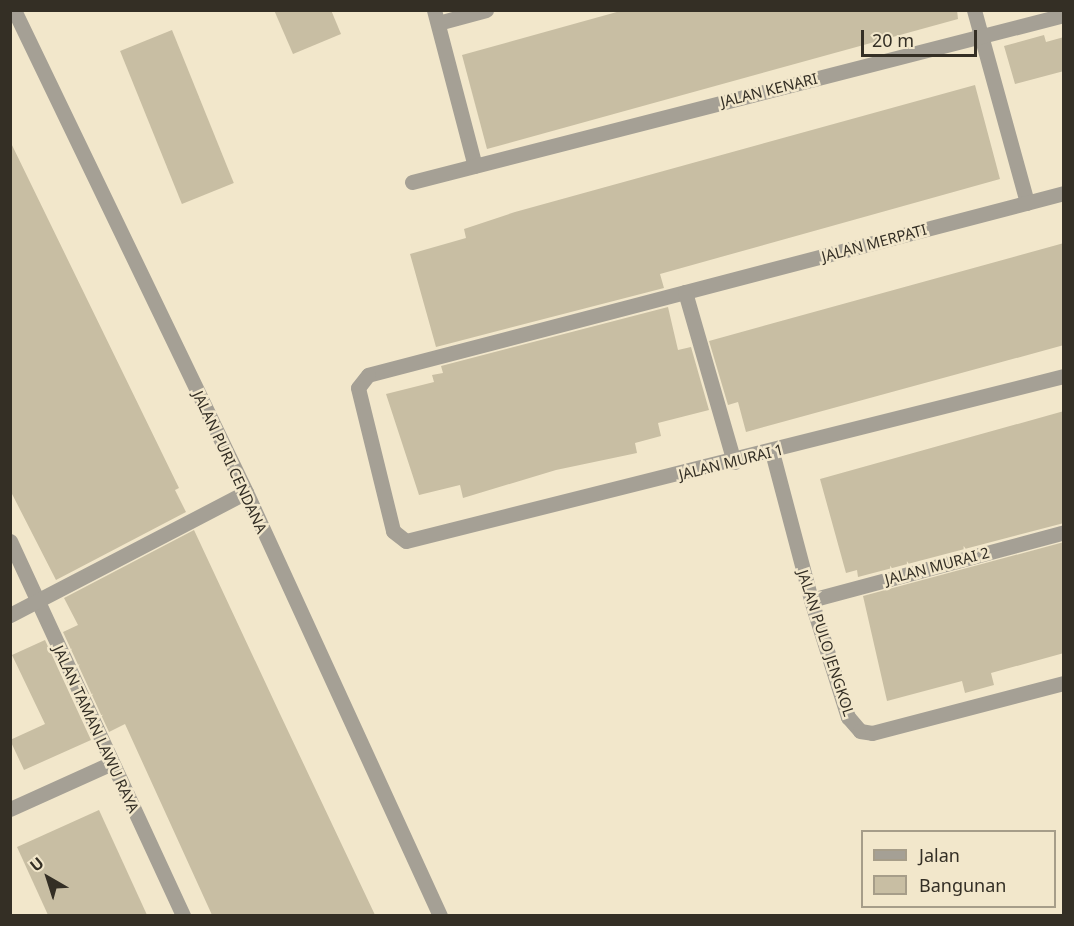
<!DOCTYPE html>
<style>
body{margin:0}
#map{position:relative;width:1074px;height:926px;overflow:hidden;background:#f2e7cb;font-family:"Noto Sans",sans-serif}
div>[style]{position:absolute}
.building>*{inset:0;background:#c8bea3;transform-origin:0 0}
.street>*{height:15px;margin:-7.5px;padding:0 7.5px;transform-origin:7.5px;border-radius:7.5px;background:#a5a095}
span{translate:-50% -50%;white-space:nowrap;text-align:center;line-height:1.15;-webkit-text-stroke:5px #f2e7cb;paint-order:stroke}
.street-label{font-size:15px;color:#342f25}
.frame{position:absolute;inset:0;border:12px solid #342f25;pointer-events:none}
.legend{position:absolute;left:861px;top:830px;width:195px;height:78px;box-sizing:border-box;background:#f2e7cb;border:2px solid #a69d89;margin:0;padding:8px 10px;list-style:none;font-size:18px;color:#342f25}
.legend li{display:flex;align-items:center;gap:12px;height:30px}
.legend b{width:30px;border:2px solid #a69d89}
.north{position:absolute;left:18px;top:848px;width:60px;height:60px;-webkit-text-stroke:4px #f2e7cb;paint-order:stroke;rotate:321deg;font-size:16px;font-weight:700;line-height:24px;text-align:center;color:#342f25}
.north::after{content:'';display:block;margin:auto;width:21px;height:27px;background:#342f25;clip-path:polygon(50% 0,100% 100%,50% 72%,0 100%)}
.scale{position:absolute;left:861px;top:30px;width:116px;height:27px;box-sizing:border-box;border:3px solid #342f25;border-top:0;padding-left:8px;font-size:18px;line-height:21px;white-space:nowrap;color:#342f25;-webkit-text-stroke:4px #f2e7cb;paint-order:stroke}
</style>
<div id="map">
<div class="building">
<div style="clip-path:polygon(274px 10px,331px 10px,341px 34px,293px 54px)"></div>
<div style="clip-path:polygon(624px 10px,957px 10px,958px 19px,487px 149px,462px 55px)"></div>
<div style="left:172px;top:30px;width:165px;height:56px;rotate:68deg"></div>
<div style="clip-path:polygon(1044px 35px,1046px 42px,1064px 37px,1064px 71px,1015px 84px,1004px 46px)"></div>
<div style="clip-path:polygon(975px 85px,1000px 179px,660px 274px,664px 288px,436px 347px,410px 254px,466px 238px,464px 229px,515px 212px)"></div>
<div style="clip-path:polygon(10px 141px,179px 488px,175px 490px,186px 512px,56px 580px,10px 490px)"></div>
<div style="clip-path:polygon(1064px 243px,1064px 345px,746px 432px,738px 402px,728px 405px,709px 341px)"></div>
<div style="clip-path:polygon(668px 307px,678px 350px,691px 347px,709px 410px,658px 423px,661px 436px,635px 443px,637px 453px,556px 470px,463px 498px,460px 485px,419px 495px,386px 394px,434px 382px,432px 375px,443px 373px,441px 366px)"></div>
<div style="clip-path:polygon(1064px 411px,1064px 523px,858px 577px,857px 570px,846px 573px,820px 479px)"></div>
<div style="clip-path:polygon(194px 530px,280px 714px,375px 915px,212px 915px,125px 724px,109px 732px,63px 632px,78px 625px,64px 598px)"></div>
<div style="clip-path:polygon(1064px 542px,1064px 653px,991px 673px,994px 685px,965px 693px,962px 681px,887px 701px,863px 596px)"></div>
<div style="clip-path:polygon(45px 640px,91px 740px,24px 770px,10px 740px,45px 724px,12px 655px)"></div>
<div style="clip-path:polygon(99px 810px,147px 915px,48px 915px,17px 847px)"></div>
</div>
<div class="street">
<div style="left:14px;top:10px;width:535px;rotate:64.3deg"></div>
<div style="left:246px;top:492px;width:466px;rotate:65.4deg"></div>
<div style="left:434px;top:10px;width:161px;rotate:75.3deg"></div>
<div style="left:974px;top:10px;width:200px;rotate:74.6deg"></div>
<div style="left:438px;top:23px;width:50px;rotate:-15.2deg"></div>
<div style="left:412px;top:182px;width:673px;rotate:-14.37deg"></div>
<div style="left:1064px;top:193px;width:719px;rotate:165.35deg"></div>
<div style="left:368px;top:375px;width:16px;rotate:128deg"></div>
<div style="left:358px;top:388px;width:147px;rotate:76.2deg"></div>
<div style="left:393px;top:531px;width:16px;rotate:38deg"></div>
<div style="left:406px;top:541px;width:678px;rotate:-14.08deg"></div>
<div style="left:685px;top:292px;width:177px;rotate:73.9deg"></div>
<div style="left:772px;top:452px;width:153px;rotate:75.2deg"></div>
<div style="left:811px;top:600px;width:123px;rotate:72.5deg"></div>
<div style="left:848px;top:717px;width:18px;rotate:49deg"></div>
<div style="left:860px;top:731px;width:12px;rotate:9deg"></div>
<div style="left:872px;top:733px;width:198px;rotate:-14.6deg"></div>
<div style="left:10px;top:541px;width:413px;rotate:65.2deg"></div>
<div style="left:811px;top:600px;width:262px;rotate:-15deg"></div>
<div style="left:10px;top:615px;width:266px;rotate:-27.5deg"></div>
<div style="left:10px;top:809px;width:112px;rotate:-24.3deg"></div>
</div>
<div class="street-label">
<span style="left:769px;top:90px;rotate:-14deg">JALAN KENARI</span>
<span style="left:874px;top:243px;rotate:-15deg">JALAN MERPATI</span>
<span style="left:230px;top:462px;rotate:65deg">JALAN PURI CENDANA</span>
<span style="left:731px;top:462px;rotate:-14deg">JALAN MURAI 1</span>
<span style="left:937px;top:566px;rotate:-15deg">JALAN MURAI 2</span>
<span style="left:826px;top:643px;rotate:72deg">JALAN PULO JENGKOL</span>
<span style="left:96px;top:729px;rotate:65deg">JALAN TAMAN LAWU RAYA</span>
</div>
<div class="frame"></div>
<ul class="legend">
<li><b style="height:8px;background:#a5a095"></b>Jalan</li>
<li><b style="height:16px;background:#c8bea3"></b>Bangunan</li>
</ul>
<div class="north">U</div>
<div class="scale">20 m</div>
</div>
